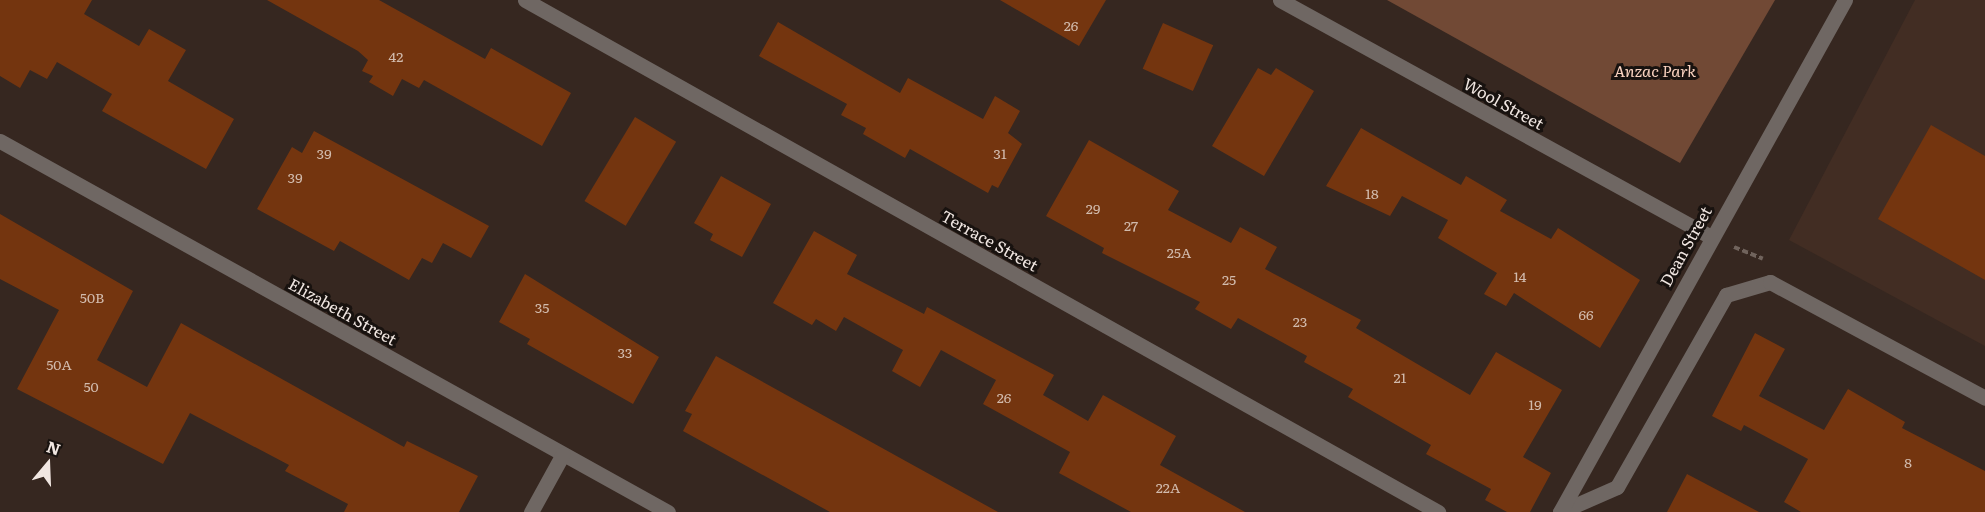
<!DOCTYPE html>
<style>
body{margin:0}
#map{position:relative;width:1985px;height:512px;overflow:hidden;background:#362720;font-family:Literata,serif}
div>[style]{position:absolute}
.built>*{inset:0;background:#422d23}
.green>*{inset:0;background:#714935}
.building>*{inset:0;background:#74350f;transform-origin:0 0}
.path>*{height:4px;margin-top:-2px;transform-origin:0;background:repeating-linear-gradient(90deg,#70635c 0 6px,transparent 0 9px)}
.minor>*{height:15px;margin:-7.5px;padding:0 7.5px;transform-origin:7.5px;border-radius:7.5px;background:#6f6763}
.tertiary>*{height:15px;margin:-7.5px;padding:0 7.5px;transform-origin:7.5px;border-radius:7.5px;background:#6f6763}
span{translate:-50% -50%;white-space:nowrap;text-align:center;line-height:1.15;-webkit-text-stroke:6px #18120f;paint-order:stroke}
.number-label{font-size:14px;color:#d1baac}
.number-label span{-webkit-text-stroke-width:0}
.park-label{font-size:16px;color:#fbd3c0;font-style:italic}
.street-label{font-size:16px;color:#f0e6e1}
.north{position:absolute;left:18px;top:434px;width:60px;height:60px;-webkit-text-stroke:4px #18120f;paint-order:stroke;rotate:19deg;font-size:16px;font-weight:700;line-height:24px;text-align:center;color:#f0e6e1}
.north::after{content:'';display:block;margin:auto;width:21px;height:27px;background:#f0e6e1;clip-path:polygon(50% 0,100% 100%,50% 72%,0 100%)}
</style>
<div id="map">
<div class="built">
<div style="clip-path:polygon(1915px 0,1985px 0,1985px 346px,1789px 240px)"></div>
</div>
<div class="green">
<div style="clip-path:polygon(1387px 0,1775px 0,1680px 163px)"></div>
</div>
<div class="building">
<div style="clip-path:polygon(0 0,92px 0,84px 14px,139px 46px,149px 29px,186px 50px,168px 81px,234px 119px,206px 169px,102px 111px,112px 94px,57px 62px,47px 79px,30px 70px,20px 88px,0 76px)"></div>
<div style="clip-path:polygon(267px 0,379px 0,485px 59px,491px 48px,571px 93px,542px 146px,424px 80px,419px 88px,402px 79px,393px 96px,369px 82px,373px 76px,362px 71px,368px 60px,358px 51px)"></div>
<div style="clip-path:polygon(1000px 0,1106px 0,1079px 46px)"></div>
<div style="clip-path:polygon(778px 22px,900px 93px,908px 78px,983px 119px,995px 96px,1020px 111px,1008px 133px,1022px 144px,998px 188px,992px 185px,988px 193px,910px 149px,905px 158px,863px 134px,866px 128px,841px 115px,847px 104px,759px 56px)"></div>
<div style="left:1163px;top:23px;width:55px;height:50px;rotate:24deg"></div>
<div style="clip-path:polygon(1258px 68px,1271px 75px,1276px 68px,1314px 91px,1264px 176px,1212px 146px)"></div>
<div style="left:635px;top:117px;width:48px;height:98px;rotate:31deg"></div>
<div style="clip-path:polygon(1931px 125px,1985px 156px,1985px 280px,1878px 219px)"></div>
<div style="clip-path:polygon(1361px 128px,1461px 185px,1466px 176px,1507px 200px,1500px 211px,1551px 239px,1558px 228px,1640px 280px,1600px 348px,1514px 293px,1506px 306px,1484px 294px,1497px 273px,1438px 238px,1448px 220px,1402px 196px,1390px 216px,1326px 186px)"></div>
<div style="clip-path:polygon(314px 131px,489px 226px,471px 258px,443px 243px,432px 263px,422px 258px,409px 280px,340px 241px,334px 251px,257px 209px,292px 147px,302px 153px)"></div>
<div style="clip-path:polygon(1089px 140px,1179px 191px,1168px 210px,1231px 243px,1240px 227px,1277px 247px,1265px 269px,1361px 320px,1356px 328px,1470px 395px,1496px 352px,1562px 390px,1523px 457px,1551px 473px,1530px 512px,1507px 512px,1485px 500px,1491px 489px,1426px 454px,1431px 445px,1348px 397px,1353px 389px,1304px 362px,1307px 356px,1238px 318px,1231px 329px,1195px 309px,1200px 302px,1102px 253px,1104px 248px,1046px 216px)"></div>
<div style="clip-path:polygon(721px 176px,771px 204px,742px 257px,710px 240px,713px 234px,694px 223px)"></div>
<div style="clip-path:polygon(0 214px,133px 291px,97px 360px,147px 387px,181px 323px,404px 447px,407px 441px,478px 476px,459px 512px,344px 512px,348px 504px,285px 471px,289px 465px,190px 413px,163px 464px,17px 389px,59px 310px,0 279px)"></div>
<div style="clip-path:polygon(814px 231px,857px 255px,847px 274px,924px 314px,927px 307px,1054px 375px,1043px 395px,1088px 421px,1103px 395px,1176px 436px,1160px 465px,1245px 512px,1131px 512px,1059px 473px,1070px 452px,983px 404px,996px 380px,941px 350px,920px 387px,892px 371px,903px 350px,844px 317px,836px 331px,816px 319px,812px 325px,773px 303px)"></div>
<div style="clip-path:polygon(525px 274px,659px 357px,633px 404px,527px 344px,530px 339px,499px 322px)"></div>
<div style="clip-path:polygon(1755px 333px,1785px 349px,1759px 396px,1824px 430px,1848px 389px,1905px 422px,1902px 428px,1985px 471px,1985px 512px,1801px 512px,1784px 502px,1808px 459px,1744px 425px,1741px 431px,1712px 416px)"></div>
<div style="clip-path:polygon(716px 356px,911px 464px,998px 512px,830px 512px,683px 431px,692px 414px,685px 411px)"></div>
<div style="clip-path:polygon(1687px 474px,1759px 512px,1667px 512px)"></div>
</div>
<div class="path">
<div style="left:1734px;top:247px;width:31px;rotate:22deg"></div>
</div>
<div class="minor">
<div style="left:525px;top:0;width:1047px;rotate:29.28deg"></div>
<div style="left:1280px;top:0;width:492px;rotate:28.8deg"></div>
<div style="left:0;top:141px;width:764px;rotate:29.05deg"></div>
<div style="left:531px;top:512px;width:66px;rotate:-61.1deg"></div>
<div style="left:1560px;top:512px;width:62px;rotate:-23.7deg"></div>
<div style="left:1617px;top:487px;width:221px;rotate:-60.4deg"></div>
<div style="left:1726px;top:295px;width:46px;rotate:-16.5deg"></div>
<div style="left:1770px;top:282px;width:244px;rotate:28.3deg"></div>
</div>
<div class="tertiary">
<div style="left:1560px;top:512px;width:586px;rotate:-60.9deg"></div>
</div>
<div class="number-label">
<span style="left:1071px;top:25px">26</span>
<span style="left:396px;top:56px">42</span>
<span style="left:324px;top:153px">39</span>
<span style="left:1000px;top:153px">31</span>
<span style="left:295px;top:177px">39</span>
<span style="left:1372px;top:193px">18</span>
<span style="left:1093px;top:208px">29</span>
<span style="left:1131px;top:225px">27</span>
<span style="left:1179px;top:252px">25A</span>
<span style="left:1520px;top:276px">14</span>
<span style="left:1229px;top:279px">25</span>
<span style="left:92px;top:297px">50B</span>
<span style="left:542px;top:307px">35</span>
<span style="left:1586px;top:314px">66</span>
<span style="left:1300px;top:321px">23</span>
<span style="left:625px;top:352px">33</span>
<span style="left:59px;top:364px">50A</span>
<span style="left:1400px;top:377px">21</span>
<span style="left:91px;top:386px">50</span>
<span style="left:1004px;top:397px">26</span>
<span style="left:1535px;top:404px">19</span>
<span style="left:1908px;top:462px">8</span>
<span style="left:1168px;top:487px">22A</span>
</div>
<div class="park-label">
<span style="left:1655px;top:70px">Anzac Park</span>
</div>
<div class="street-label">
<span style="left:1504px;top:103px;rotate:29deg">Wool Street</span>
<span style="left:990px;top:240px;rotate:29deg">Terrace Street</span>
<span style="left:1685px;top:246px;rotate:-61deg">Dean Street</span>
<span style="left:343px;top:311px;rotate:29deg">Elizabeth Street</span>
</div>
<div class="north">N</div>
</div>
